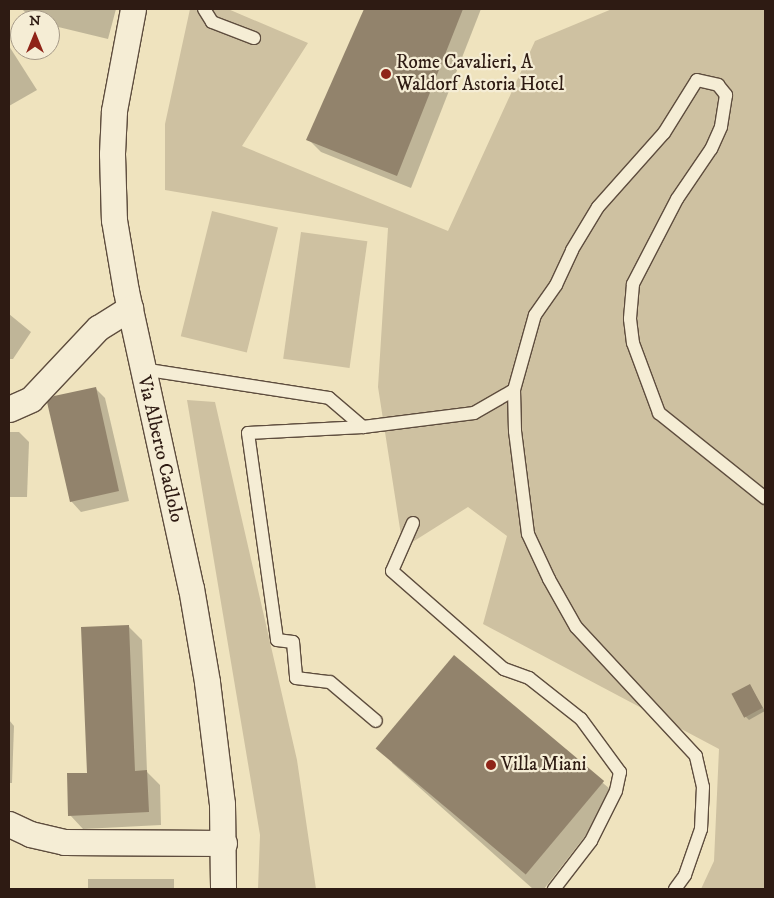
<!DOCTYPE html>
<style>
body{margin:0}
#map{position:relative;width:774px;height:898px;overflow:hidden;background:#efe3be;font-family:"IM FELL DW Pica",serif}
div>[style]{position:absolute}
.green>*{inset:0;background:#cec1a1;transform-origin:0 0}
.shadow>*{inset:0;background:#0003;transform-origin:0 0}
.building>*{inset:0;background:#92836c;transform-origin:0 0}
.roads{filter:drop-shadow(1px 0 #5e4d3e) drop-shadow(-1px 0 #5e4d3e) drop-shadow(0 1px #5e4d3e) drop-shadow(0 -1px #5e4d3e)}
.lane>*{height:12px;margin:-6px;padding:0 6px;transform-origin:6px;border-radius:6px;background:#f5edd5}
.street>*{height:25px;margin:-12.5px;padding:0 12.5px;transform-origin:12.5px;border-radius:12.5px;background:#f5edd5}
.dots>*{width:14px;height:14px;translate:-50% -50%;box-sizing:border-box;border:2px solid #f5edd5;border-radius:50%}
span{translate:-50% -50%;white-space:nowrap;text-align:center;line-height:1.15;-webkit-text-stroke:4.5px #f5edd5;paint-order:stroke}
.poi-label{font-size:19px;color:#2e1b13}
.left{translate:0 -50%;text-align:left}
.street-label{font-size:19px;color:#2e1b13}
.frame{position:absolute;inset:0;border:10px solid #2e1b13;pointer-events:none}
.north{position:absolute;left:10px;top:10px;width:50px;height:50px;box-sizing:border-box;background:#f5edd5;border:1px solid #a59987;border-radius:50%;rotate:0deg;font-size:14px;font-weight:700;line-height:20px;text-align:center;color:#2e1b13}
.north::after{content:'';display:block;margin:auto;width:18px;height:22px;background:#8f2418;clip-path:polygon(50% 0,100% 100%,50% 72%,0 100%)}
</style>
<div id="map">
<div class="green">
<div style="clip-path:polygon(190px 9px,228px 9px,308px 43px,242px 146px,448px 231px,535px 41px,612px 9px,765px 9px,765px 889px,701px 889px,714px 861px,719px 749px,483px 624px,507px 536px,468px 507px,403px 548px,378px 387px,388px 228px,165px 190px,165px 124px)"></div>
<div style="left:212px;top:211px;width:68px;height:129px;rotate:14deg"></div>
<div style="left:301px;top:232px;width:67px;height:128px;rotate:8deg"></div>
<div style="clip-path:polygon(187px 400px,215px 402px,297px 760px,316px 889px,258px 889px,260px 835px)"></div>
</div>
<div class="shadow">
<div style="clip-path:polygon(22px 9px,116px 9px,108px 39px,50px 25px,50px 20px,33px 20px)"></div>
<div style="clip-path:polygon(365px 9px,481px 9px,411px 188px,321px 152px,308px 139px)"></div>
<div style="clip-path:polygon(9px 46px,37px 90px,9px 106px)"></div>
<div style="clip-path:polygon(9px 314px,31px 332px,13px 359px,9px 359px)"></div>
<div style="clip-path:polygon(95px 388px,105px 398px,129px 501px,81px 512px,71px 501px)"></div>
<div style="clip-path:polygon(9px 432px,19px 432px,29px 442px,27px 497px,9px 497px)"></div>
<div style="clip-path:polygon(129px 627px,142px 640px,147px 772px,160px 785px,161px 825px,83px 829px,70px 815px,88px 774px)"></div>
<div style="clip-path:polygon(455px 657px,617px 795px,544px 889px,533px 889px,392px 763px)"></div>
<div style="clip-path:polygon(750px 686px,765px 711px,749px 720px,746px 717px)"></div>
<div style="clip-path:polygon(9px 720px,14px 726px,12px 783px,9px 783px)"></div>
<div style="left:88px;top:879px;width:86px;height:10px"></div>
</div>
<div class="building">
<div style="clip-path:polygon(364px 9px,463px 9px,397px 176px,306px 140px)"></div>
<div style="clip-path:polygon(96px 387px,119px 491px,70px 502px,47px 402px,54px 396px)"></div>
<div style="clip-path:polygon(129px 625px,135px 771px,147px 770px,149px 812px,68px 816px,67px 773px,87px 773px,81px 627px)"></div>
<div style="left:454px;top:655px;width:196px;height:122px;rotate:40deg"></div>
<div style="left:750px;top:684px;width:27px;height:21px;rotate:62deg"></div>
</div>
<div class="roads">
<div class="lane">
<div style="left:204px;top:9px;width:15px;rotate:58deg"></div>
<div style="left:212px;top:22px;width:45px;rotate:20.9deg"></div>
<div style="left:142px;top:369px;width:189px;rotate:8.8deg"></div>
<div style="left:329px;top:398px;width:45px;rotate:40.5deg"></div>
<div style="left:363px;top:427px;width:112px;rotate:-7.2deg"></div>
<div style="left:474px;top:413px;width:46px;rotate:-29.9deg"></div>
<div style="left:363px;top:427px;width:115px;rotate:177deg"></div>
<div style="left:248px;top:433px;width:209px;rotate:82deg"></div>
<div style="left:277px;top:640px;width:16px;rotate:7deg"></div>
<div style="left:293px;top:642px;width:36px;rotate:85deg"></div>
<div style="left:296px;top:678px;width:34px;rotate:7deg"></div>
<div style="left:330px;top:682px;width:60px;rotate:40.3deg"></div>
<div style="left:413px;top:523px;width:52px;rotate:113.6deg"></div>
<div style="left:392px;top:571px;width:149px;rotate:41.2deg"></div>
<div style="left:504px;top:669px;width:27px;rotate:20deg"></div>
<div style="left:529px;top:678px;width:66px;rotate:38.3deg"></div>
<div style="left:581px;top:719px;width:66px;rotate:53.7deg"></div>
<div style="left:620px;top:772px;width:19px;rotate:102deg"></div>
<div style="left:616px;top:791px;width:56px;rotate:116.6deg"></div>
<div style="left:591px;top:841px;width:61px;rotate:127.6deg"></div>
<div style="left:675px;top:889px;width:17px;rotate:-54deg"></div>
<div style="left:685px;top:875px;width:49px;rotate:-70.8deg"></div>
<div style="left:701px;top:829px;width:42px;rotate:-87.3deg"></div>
<div style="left:703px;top:787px;width:32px;rotate:-103deg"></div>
<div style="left:696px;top:756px;width:176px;rotate:-132.9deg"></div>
<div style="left:576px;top:627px;width:55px;rotate:-119.4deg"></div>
<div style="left:549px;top:579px;width:50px;rotate:-115deg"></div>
<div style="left:528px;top:534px;width:104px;rotate:-97.2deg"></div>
<div style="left:515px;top:431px;width:41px;rotate:-91.4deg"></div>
<div style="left:514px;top:390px;width:78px;rotate:-74.4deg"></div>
<div style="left:535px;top:315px;width:37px;rotate:-55deg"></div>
<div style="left:556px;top:285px;width:38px;rotate:-65deg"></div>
<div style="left:572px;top:250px;width:50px;rotate:-58.8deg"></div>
<div style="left:598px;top:207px;width:99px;rotate:-48.3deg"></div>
<div style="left:664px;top:133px;width:62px;rotate:-58.1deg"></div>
<div style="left:697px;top:80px;width:22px;rotate:13deg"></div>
<div style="left:718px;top:85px;width:13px;rotate:51deg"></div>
<div style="left:726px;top:95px;width:32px;rotate:99deg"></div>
<div style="left:721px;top:127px;width:24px;rotate:114deg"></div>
<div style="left:711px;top:149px;width:60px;rotate:124.2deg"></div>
<div style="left:677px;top:199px;width:96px;rotate:117.4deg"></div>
<div style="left:633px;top:284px;width:35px;rotate:95deg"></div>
<div style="left:630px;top:319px;width:24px;rotate:83deg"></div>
<div style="left:633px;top:343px;width:75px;rotate:69.6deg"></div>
<div style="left:659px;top:413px;width:136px;rotate:38.7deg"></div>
</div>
<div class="street">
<div style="left:133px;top:9px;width:104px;rotate:100.6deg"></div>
<div style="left:114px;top:111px;width:43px;rotate:92.7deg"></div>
<div style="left:112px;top:154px;width:66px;rotate:88.3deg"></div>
<div style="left:114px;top:220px;width:72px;rotate:80.4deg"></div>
<div style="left:126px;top:291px;width:304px;rotate:77.7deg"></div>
<div style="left:191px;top:588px;width:95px;rotate:80.3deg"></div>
<div style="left:207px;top:682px;width:123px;rotate:83deg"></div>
<div style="left:222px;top:804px;width:85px;rotate:89.3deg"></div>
<div style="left:9px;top:409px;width:24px;rotate:-24deg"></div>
<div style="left:31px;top:399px;width:98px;rotate:-46.7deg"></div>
<div style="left:98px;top:328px;width:38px;rotate:-32deg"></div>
<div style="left:9px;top:824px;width:23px;rotate:25deg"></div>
<div style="left:30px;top:834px;width:35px;rotate:13deg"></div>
<div style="left:64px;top:842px;width:160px;rotate:0.4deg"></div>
</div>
</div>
<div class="dots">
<div style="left:386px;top:74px;background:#8f2418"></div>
<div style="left:491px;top:765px;background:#8f2418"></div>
</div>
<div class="poi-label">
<span class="left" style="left:396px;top:74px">Rome Cavalieri, A<br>Waldorf Astoria Hotel</span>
<span class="left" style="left:501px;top:765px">Villa Miani</span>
</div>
<div class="street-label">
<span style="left:160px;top:449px;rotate:77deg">Via Alberto Cadlolo</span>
</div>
<div class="frame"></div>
<div class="north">N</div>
</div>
